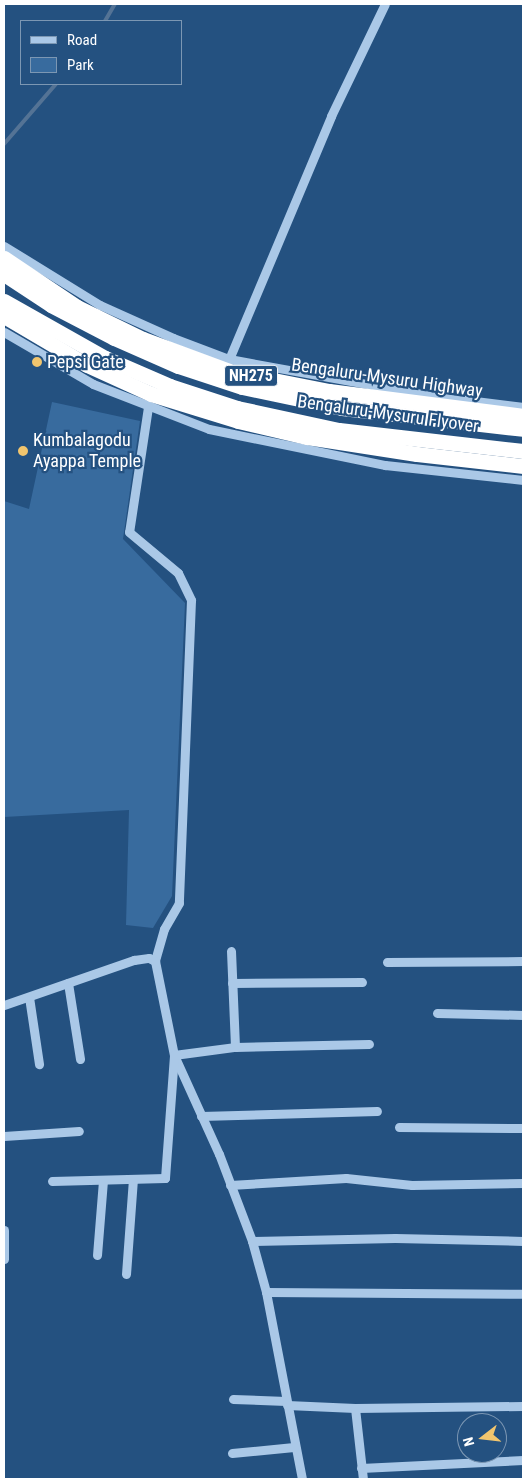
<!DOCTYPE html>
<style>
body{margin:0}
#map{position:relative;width:527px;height:1483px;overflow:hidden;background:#245180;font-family:"Roboto Condensed",sans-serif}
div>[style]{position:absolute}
.green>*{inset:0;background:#386b9e}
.stream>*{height:4px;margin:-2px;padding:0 2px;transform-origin:2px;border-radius:2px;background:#547395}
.minor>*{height:9px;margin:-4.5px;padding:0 4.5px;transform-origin:4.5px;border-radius:4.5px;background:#aac8e7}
.highway>*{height:15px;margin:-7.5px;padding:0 7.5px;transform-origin:7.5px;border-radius:7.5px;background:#fff}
.dots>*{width:14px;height:14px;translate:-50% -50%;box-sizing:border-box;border:2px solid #245180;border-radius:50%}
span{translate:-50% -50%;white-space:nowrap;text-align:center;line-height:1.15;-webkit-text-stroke:4.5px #245180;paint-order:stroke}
.shield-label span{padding:1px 4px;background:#245180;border:1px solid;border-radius:4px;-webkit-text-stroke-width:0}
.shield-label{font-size:16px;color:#fff;font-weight:700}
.poi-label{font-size:18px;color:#fff}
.left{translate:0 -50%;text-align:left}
.street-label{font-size:18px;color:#fff}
.frame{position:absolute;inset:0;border:5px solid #fff;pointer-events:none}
.legend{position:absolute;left:20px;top:20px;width:162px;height:65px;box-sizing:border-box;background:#245180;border:1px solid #7c97b3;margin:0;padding:6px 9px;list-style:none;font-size:15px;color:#fff}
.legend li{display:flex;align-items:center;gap:10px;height:25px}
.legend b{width:25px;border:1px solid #7c97b3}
.north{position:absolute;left:457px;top:1413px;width:50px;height:50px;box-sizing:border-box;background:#245180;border:1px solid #7c97b3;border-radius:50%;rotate:254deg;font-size:14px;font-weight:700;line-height:20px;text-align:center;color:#fff}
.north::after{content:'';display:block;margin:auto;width:18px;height:22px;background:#f1c56e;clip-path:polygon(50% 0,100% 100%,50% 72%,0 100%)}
</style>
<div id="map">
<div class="green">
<div style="clip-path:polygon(52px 402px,140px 421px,123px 539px,185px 603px,172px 896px,153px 928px,126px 925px,129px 810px,4px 817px,4px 501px,29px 509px)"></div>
</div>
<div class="stream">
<div style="left:105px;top:21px;width:20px;rotate:-60deg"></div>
<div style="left:4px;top:144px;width:79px;rotate:-49.1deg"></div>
</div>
<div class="minor">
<div style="left:4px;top:246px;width:113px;rotate:31.6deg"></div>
<div style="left:100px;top:305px;width:80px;rotate:24.3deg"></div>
<div style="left:173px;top:338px;width:60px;rotate:20.6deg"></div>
<div style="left:229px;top:359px;width:201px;rotate:10.3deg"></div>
<div style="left:427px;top:395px;width:97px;rotate:7.1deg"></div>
<div style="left:4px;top:332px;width:103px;rotate:30.3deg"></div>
<div style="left:93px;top:384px;width:124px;rotate:21.2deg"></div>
<div style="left:209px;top:429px;width:180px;rotate:11.6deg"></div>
<div style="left:385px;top:465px;width:139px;rotate:6.2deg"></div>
<div style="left:227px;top:364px;width:269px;rotate:-67.2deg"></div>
<div style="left:331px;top:116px;width:124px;rotate:-64.3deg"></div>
<div style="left:148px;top:407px;width:126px;rotate:98.6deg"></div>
<div style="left:129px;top:532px;width:64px;rotate:39.9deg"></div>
<div style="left:178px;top:573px;width:30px;rotate:64deg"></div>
<div style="left:191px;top:600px;width:303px;rotate:92.3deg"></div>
<div style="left:179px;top:903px;width:30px;rotate:120deg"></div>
<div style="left:164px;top:929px;width:33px;rotate:106deg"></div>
<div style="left:231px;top:951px;width:96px;rotate:87.6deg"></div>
<div style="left:387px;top:962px;width:136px;rotate:-0.4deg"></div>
<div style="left:68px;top:983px;width:77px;rotate:81deg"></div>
<div style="left:232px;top:983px;width:130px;rotate:-0.4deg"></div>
<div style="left:29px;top:997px;width:68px;rotate:81.5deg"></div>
<div style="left:4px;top:1005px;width:138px;rotate:-19.1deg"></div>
<div style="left:134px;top:960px;width:15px;rotate:-8deg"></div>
<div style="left:149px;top:958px;width:7px;rotate:27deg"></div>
<div style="left:155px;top:961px;width:96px;rotate:78.6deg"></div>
<div style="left:174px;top:1055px;width:109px;rotate:65.6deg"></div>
<div style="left:219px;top:1154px;width:93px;rotate:69.2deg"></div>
<div style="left:252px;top:1241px;width:53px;rotate:74.6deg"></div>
<div style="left:266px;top:1292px;width:190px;rotate:79.1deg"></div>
<div style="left:437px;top:1013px;width:86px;rotate:1.3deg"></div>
<div style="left:201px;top:1116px;width:176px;rotate:-1.6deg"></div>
<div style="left:399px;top:1127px;width:124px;rotate:0.5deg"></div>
<div style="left:4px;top:1136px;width:75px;rotate:-3.8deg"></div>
<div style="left:52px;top:1181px;width:113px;rotate:-1.5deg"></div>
<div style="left:165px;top:1178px;width:123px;rotate:-85.8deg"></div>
<div style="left:174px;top:1055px;width:62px;rotate:-7.5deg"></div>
<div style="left:235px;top:1047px;width:134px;rotate:-1.3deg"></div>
<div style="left:230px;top:1185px;width:116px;rotate:-3.5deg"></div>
<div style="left:346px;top:1178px;width:66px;rotate:6.1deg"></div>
<div style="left:412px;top:1185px;width:111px;rotate:-1deg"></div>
<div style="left:4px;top:1230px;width:29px;rotate:90deg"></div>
<div style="left:252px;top:1241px;width:143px;rotate:-1.2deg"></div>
<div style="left:395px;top:1238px;width:128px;rotate:1.3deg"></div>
<div style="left:97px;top:1255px;width:75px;rotate:-85.4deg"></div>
<div style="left:126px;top:1274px;width:95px;rotate:-85.8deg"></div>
<div style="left:266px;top:1292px;width:257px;rotate:0.4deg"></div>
<div style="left:233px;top:1399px;width:53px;rotate:2.2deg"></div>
<div style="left:287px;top:1405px;width:68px;rotate:2.5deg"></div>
<div style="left:355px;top:1408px;width:168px;rotate:-0.7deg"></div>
<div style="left:355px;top:1408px;width:71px;rotate:83.6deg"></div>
<div style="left:232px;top:1453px;width:62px;rotate:-5.5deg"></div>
<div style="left:361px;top:1468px;width:162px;rotate:-2.8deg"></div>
</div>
<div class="highway">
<div style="left:4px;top:258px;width:88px;rotate:33.9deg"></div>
<div style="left:77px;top:307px;width:73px;rotate:25.9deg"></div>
<div style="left:143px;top:339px;width:95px;rotate:20.3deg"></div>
<div style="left:232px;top:372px;width:99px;rotate:11.1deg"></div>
<div style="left:329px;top:391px;width:196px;rotate:7.3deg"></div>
<div style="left:4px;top:274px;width:56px;rotate:33.4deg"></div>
<div style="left:51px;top:305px;width:71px;rotate:27.6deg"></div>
<div style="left:114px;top:338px;width:70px;rotate:23.6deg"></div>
<div style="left:178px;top:366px;width:67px;rotate:18.2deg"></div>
<div style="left:242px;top:387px;width:102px;rotate:11.9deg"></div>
<div style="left:342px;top:408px;width:182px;rotate:6.6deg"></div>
<div style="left:4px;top:301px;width:116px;rotate:29.4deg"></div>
<div style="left:105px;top:358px;width:71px;rotate:23.3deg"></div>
<div style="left:170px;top:386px;width:71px;rotate:18.2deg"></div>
<div style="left:237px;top:408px;width:104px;rotate:12.2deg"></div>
<div style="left:339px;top:430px;width:185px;rotate:6.5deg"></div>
<div style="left:4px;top:316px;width:96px;rotate:30.6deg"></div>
<div style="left:87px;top:365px;width:70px;rotate:24.4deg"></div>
<div style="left:151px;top:394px;width:91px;rotate:17.2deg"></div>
<div style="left:238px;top:421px;width:71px;rotate:13.1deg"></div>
<div style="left:307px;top:437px;width:111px;rotate:8.8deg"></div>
<div style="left:417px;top:454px;width:107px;rotate:6.5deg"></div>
</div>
<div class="dots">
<div style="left:37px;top:362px;background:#f1c56e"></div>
<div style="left:23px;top:451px;background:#f1c56e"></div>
</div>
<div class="shield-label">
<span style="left:251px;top:376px">NH275</span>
</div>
<div class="poi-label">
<span class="left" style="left:47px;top:362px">Pepsi Gate</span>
<span class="left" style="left:33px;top:451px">Kumbalagodu<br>Ayappa Temple</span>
</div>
<div class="street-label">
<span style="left:387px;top:378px;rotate:8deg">Bengaluru-Mysuru Highway</span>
<span style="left:388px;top:414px;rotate:8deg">Bengaluru-Mysuru Flyover</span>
</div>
<div class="frame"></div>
<ul class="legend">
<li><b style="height:6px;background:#aac8e7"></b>Road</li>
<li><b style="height:14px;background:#386b9e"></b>Park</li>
</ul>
<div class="north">N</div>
</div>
